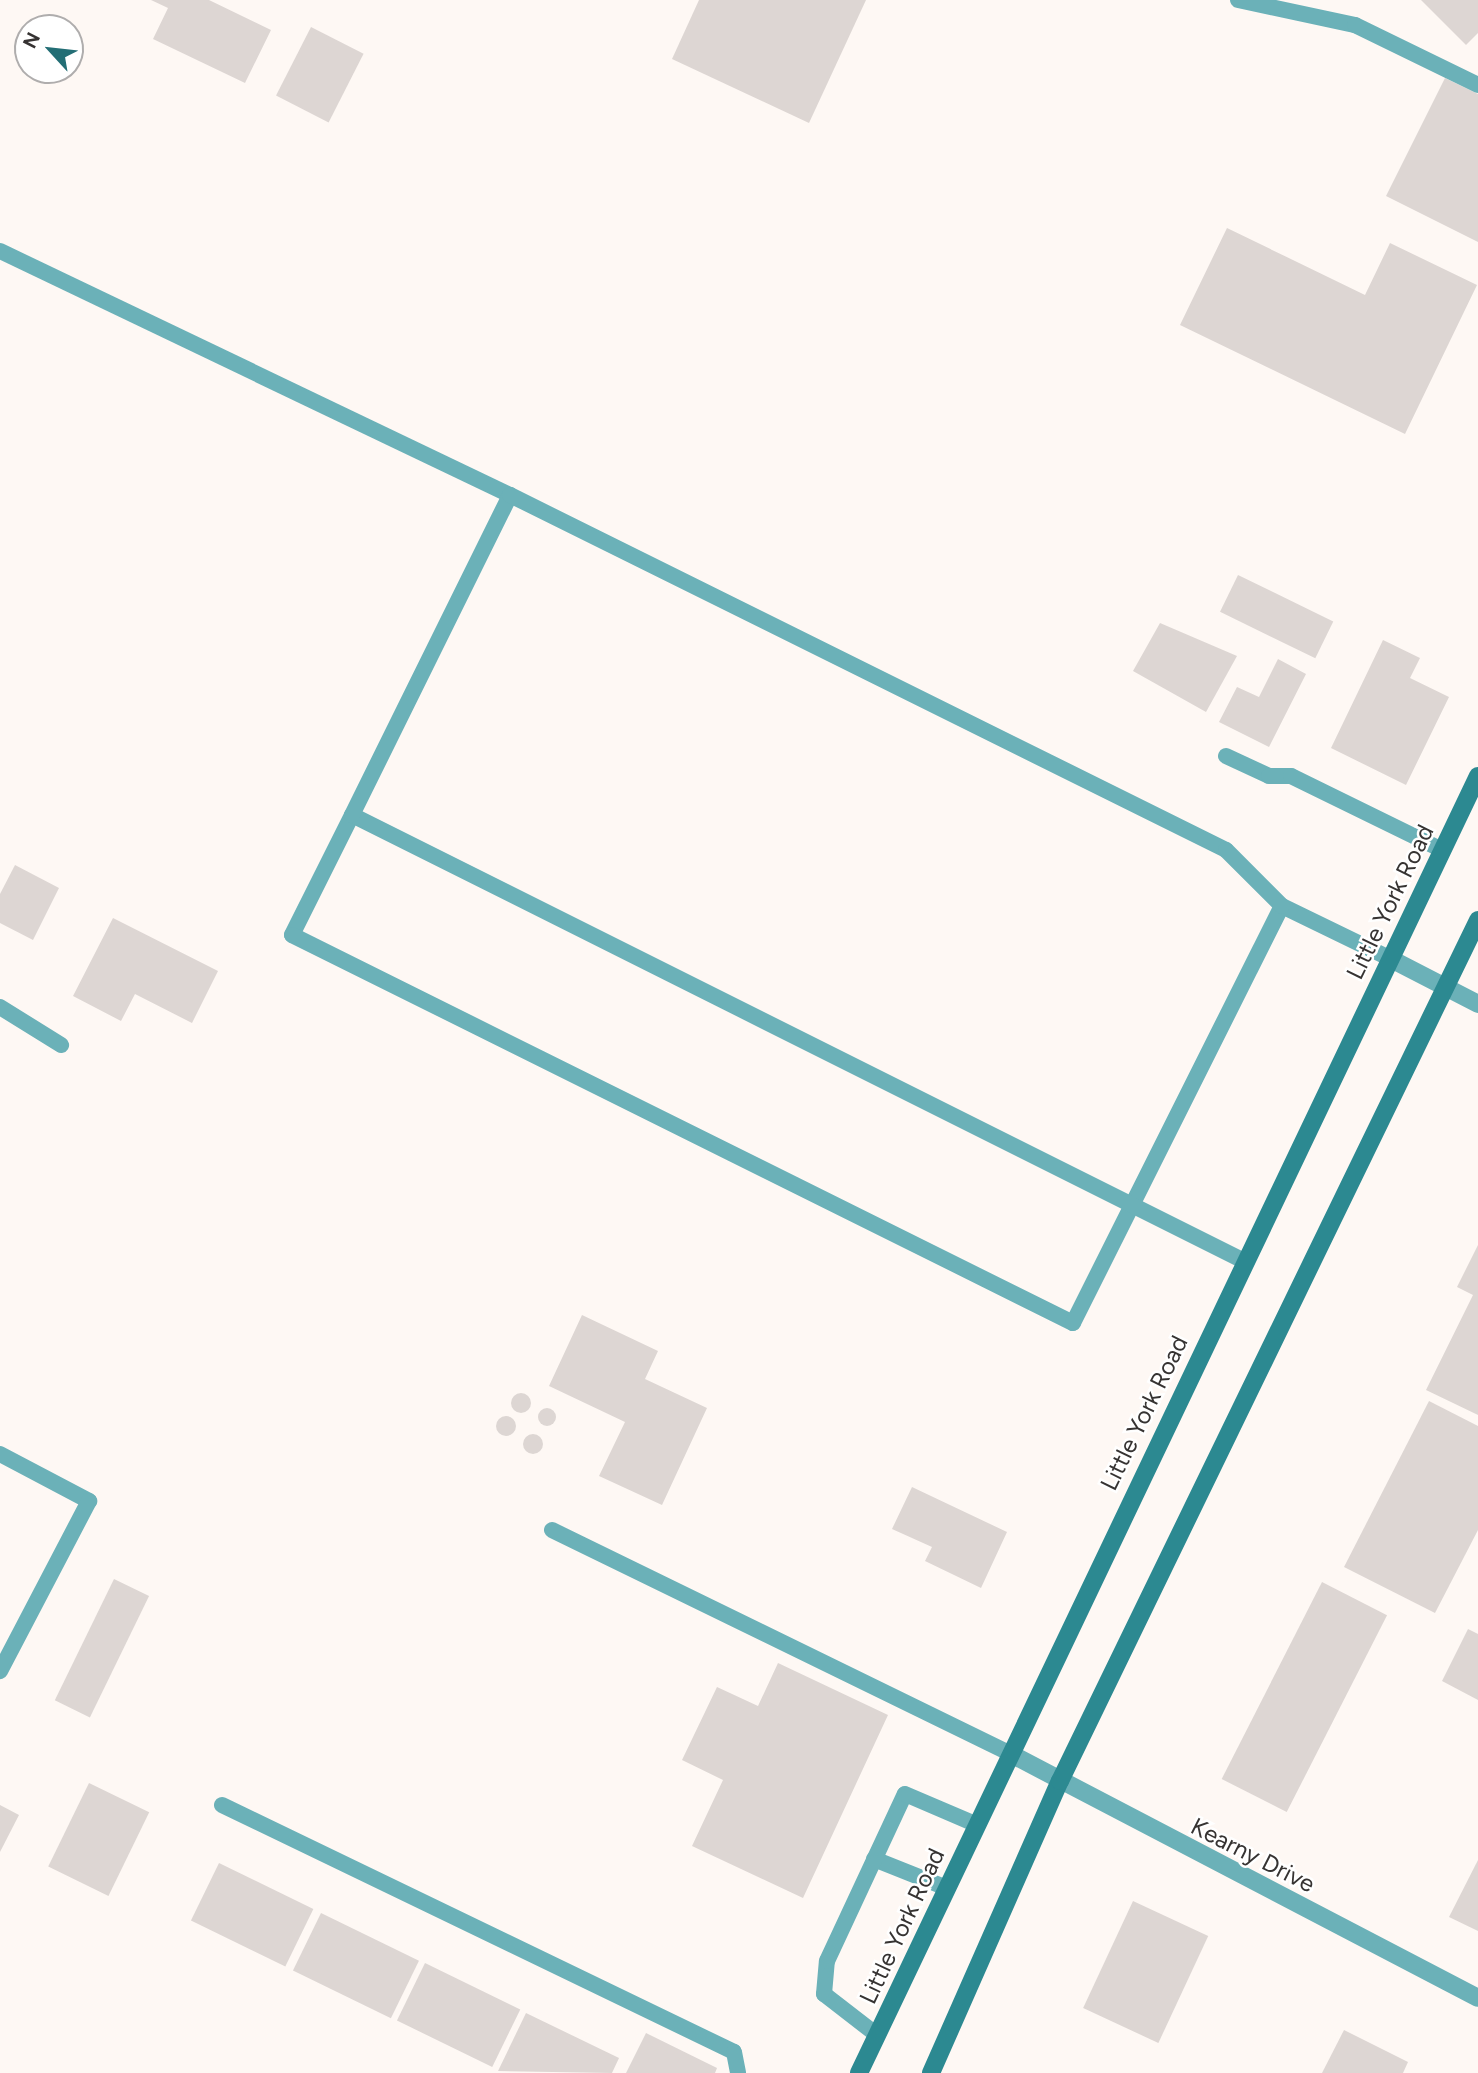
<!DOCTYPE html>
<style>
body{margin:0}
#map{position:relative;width:1478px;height:2073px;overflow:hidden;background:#fef8f4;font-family:Figtree,sans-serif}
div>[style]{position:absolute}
.building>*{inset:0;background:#ddd6d3;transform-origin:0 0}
.round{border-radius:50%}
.lane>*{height:16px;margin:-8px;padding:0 8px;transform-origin:8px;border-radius:8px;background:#6bb1b8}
.street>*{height:18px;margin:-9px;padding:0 9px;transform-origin:9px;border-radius:9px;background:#6bb1b8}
.secondary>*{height:18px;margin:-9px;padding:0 9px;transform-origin:9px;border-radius:9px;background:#2c8991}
span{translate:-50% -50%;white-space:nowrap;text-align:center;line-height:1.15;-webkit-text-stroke:5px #fff;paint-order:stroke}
.street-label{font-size:24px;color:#363332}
.north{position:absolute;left:14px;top:14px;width:70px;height:70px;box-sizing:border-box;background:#fff;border:2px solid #afadad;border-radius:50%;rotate:297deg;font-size:19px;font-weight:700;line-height:28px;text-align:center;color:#363332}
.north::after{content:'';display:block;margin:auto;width:24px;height:32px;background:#236e75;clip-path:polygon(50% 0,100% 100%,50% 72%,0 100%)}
</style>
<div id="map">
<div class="building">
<div style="clip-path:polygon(151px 0,209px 0,271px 30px,245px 83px,153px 39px,168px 8px)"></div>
<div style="clip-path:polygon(699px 0,866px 0,809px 123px,672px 59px)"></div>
<div style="clip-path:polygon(1421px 0,1478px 0,1478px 33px,1466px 45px)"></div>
<div style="left:311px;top:27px;width:59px;height:77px;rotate:27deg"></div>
<div style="clip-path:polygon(1445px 78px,1478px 94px,1478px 242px,1386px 196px)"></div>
<div style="clip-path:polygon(1227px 228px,1365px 295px,1390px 243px,1477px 285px,1405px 434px,1180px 325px)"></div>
<div style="left:1238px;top:575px;width:106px;height:41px;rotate:26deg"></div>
<div style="clip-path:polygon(1160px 623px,1237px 656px,1206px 712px,1133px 671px)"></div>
<div style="clip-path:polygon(1383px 640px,1420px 658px,1410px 678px,1449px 697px,1406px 785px,1331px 748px)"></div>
<div style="clip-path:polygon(1278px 659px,1306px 674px,1269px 747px,1219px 722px,1237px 687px,1259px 697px)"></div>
<div style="clip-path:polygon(15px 865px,59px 888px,33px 940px,0 923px,0 894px)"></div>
<div style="clip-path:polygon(113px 918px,218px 971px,192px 1023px,135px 994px,121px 1021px,73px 996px)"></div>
<div style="clip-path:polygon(1478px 1245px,1478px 1415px,1426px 1390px,1473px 1295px,1457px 1287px)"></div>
<div style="clip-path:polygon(582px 1315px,658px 1351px,645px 1379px,707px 1408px,662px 1505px,599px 1476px,625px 1422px,549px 1386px)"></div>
<div class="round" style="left:511px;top:1393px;width:20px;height:20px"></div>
<div style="clip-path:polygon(1429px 1401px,1478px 1426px,1478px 1530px,1435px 1613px,1344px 1567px)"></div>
<div class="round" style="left:538px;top:1408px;width:18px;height:18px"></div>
<div class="round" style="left:496px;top:1416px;width:20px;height:20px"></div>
<div class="round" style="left:523px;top:1434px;width:20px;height:20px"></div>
<div style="clip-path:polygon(912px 1487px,1007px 1532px,981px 1588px,925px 1561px,932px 1547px,892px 1529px)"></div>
<div style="left:114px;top:1579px;width:39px;height:135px;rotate:26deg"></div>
<div style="left:1322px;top:1582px;width:73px;height:221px;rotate:27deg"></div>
<div style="clip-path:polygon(1468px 1629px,1478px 1634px,1478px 1700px,1442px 1681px)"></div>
<div style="clip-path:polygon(778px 1663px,888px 1715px,803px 1898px,692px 1846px,723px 1780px,682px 1760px,717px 1687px,758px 1706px)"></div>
<div style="left:89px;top:1783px;width:67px;height:93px;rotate:26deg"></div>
<div style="clip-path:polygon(0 1805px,19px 1815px,0 1852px)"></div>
<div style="clip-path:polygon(1478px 1860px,1478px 1931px,1449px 1917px)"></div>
<div style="left:219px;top:1863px;width:105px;height:64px;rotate:26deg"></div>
<div style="left:1133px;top:1901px;width:83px;height:118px;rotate:25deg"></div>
<div style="left:321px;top:1913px;width:109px;height:64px;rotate:26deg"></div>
<div style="left:425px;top:1963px;width:106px;height:64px;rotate:26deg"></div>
<div style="clip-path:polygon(526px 2013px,619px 2058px,612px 2073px,498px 2071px)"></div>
<div style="clip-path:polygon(1344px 2030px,1408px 2062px,1403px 2073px,1322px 2073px)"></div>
<div style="clip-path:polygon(646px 2033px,717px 2068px,715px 2073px,626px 2073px)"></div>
</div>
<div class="lane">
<div style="left:1238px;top:0;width:120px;rotate:12.1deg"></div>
<div style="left:1355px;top:25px;width:137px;rotate:26deg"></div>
<div style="left:0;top:251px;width:565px;rotate:25.57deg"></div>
<div style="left:1226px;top:756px;width:47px;rotate:24.9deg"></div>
<div style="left:1269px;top:776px;width:22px"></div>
<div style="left:1291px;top:776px;width:168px;rotate:26.1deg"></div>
<div style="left:352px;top:815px;width:134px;rotate:116.6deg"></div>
<div style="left:292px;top:935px;width:872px;rotate:26.42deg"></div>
<div style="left:1073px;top:1323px;width:466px;rotate:-63.4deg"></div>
<div style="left:1282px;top:906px;width:119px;rotate:25.9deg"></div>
<div style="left:0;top:1007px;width:72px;rotate:31.9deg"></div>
<div style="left:1244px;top:1261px;width:997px;rotate:-153.43deg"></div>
<div style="left:352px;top:815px;width:357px;rotate:-63.7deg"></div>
<div style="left:510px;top:495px;width:799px;rotate:26.37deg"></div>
<div style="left:1226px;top:850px;width:79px;rotate:45deg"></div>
<div style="left:0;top:1454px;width:101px;rotate:27.8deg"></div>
<div style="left:89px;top:1501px;width:192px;rotate:117.6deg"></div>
<div style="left:552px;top:1530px;width:506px;rotate:26.01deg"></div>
<div style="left:222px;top:1805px;width:568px;rotate:25.75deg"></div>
<div style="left:734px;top:2052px;width:21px;rotate:79deg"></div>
<div style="left:874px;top:1859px;width:79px;rotate:21.7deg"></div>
<div style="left:877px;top:2035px;width:67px;rotate:-142.3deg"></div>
<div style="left:824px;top:1994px;width:33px;rotate:-85deg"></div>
<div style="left:827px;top:1961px;width:184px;rotate:-65deg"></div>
<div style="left:905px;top:1794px;width:76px;rotate:23.2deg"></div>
</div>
<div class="street">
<div style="left:1389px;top:958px;width:100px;rotate:27.3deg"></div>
<div style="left:1007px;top:1752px;width:531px;rotate:27.58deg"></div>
</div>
<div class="secondary">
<div style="left:859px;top:2073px;width:1437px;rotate:-64.49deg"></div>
<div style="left:931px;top:2073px;width:319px;rotate:-66.2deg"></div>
<div style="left:1060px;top:1781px;width:957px;rotate:-64.1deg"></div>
</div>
<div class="street-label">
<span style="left:1390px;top:902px;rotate:-64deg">Little York Road</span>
<span style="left:1144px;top:1413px;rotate:-64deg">Little York Road</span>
<span style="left:1253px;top:1855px;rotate:27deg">Kearny Drive</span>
<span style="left:902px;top:1926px;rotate:-65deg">Little York Road</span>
</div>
<div class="north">N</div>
</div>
